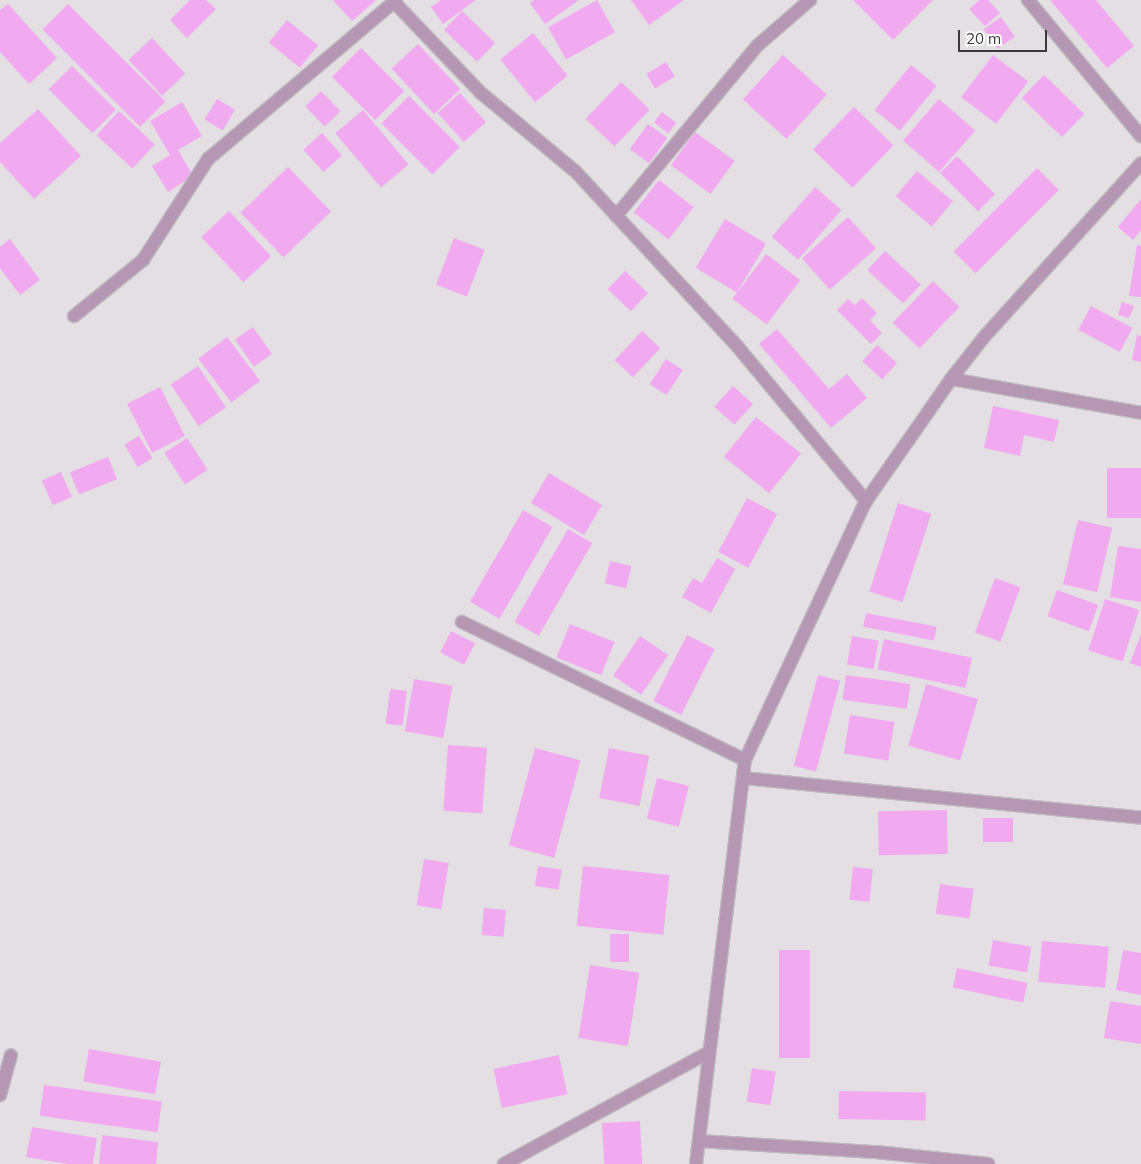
<!DOCTYPE html>
<style>
body{margin:0}
#map{position:relative;width:1141px;height:1164px;overflow:hidden;background:#e3dfe3;font-family:Mulish,sans-serif}
div>[style]{position:absolute}
.building>*{inset:0;background:#f1aaf0;transform-origin:0 0}
.roads{filter:drop-shadow(1px 0 #bebabe) drop-shadow(-1px 0 #bebabe) drop-shadow(0 1px #bebabe) drop-shadow(0 -1px #bebabe)}
.minor>*{height:12px;margin:-6px;padding:0 6px;transform-origin:6px;border-radius:6px;background:#b597b4}
.tertiary>*{height:12px;margin:-6px;padding:0 6px;transform-origin:6px;border-radius:6px;background:#b597b4}
span{translate:-50% -50%;white-space:nowrap;text-align:center;line-height:1.15;-webkit-text-stroke:4px #fff;paint-order:stroke}
.scale{position:absolute;left:958px;top:30px;width:89px;height:22px;box-sizing:border-box;border:2px solid #3b393b;border-top:0;padding-left:6px;font-size:15px;line-height:18px;white-space:nowrap;color:#3b393b;-webkit-text-stroke:4px #fff;paint-order:stroke}
</style>
<div id="map">
<div class="building">
<div style="clip-path:polygon(190px 0,206px 0,216px 9px,187px 38px,170px 20px)"></div>
<div style="clip-path:polygon(333px 0,376px 0,352px 21px)"></div>
<div style="clip-path:polygon(441px 0,476px 0,443px 24px,431px 7px)"></div>
<div style="clip-path:polygon(534px 0,579px 0,545px 24px,530px 3px)"></div>
<div style="left:597px;top:0;width:37px;height:56px;rotate:61deg"></div>
<div style="clip-path:polygon(631px 0,684px 0,649px 25px)"></div>
<div style="clip-path:polygon(853px 0,933px 0,893px 40px)"></div>
<div style="clip-path:polygon(980px 0,988px 0,1000px 13px,985px 26px,969px 9px)"></div>
<div style="clip-path:polygon(1050px 0,1096px 0,1134px 46px,1107px 68px)"></div>
<div style="clip-path:polygon(8px 4px,57px 58px,29px 84px,0 52px,0 10px)"></div>
<div style="left:68px;top:4px;width:138px;height:36px;rotate:45deg"></div>
<div style="left:462px;top:11px;width:46px;height:26px;rotate:44deg"></div>
<div style="left:1001px;top:17px;width:24px;height:21px;rotate:55deg"></div>
<div style="left:287px;top:20px;width:40px;height:29px;rotate:39deg"></div>
<div style="left:533px;top:33px;width:55px;height:42px;rotate:51deg"></div>
<div style="left:152px;top:38px;width:49px;height:32px;rotate:47deg"></div>
<div style="left:418px;top:44px;width:62px;height:36px;rotate:47deg"></div>
<div style="left:361px;top:48px;width:61px;height:41px;rotate:45deg"></div>
<div style="left:783px;top:55px;width:59px;height:60px;rotate:42deg"></div>
<div style="left:993px;top:55px;width:44px;height:53px;rotate:37deg"></div>
<div style="left:666px;top:62px;width:17px;height:23px;rotate:59deg"></div>
<div style="left:911px;top:65px;width:33px;height:58px;rotate:39deg"></div>
<div style="left:72px;top:66px;width:62px;height:33px;rotate:45deg"></div>
<div style="left:1044px;top:75px;width:56px;height:32px;rotate:44deg"></div>
<div style="left:621px;top:82px;width:40px;height:51px;rotate:44deg"></div>
<div style="left:321px;top:91px;width:28px;height:22px;rotate:46deg"></div>
<div style="left:460px;top:93px;width:39px;height:30px;rotate:48deg"></div>
<div style="left:409px;top:96px;width:72px;height:39px;rotate:45deg"></div>
<div style="left:217px;top:99px;width:21px;height:24px;rotate:31deg"></div>
<div style="left:939px;top:99px;width:48px;height:55px;rotate:41deg"></div>
<div style="clip-path:polygon(182px 102px,202px 136px,178px 150px,193px 176px,168px 192px,152px 166px,170px 155px,150px 121px)"></div>
<div style="left:854px;top:107px;width:55px;height:59px;rotate:44deg"></div>
<div style="clip-path:polygon(38px 109px,81px 156px,34px 199px,0 162px,0 143px)"></div>
<div style="left:363px;top:110px;width:71px;height:36px;rotate:50deg"></div>
<div style="left:119px;top:111px;width:49px;height:33px;rotate:43deg"></div>
<div style="left:662px;top:112px;width:18px;height:13px;rotate:38deg"></div>
<div style="left:648px;top:124px;width:24px;height:31px;rotate:36deg"></div>
<div style="left:695px;top:132px;width:49px;height:41px;rotate:36deg"></div>
<div style="left:322px;top:133px;width:30px;height:25px;rotate:48deg"></div>
<div style="left:957px;top:156px;width:54px;height:24px;rotate:45deg"></div>
<div style="left:288px;top:167px;width:62px;height:66px;rotate:46deg"></div>
<div style="left:1037px;top:168px;width:31px;height:118px;rotate:45deg"></div>
<div style="left:917px;top:171px;width:47px;height:33px;rotate:40deg"></div>
<div style="left:659px;top:180px;width:44px;height:41px;rotate:38deg"></div>
<div style="left:815px;top:187px;width:35px;height:66px;rotate:41deg"></div>
<div style="clip-path:polygon(1141px 199px,1141px 230px,1133px 240px,1118px 227px)"></div>
<div style="left:229px;top:211px;width:62px;height:38px;rotate:47deg"></div>
<div style="left:848px;top:217px;width:42px;height:62px;rotate:48deg"></div>
<div style="left:725px;top:219px;width:48px;height:57px;rotate:31deg"></div>
<div style="left:454px;top:238px;width:33px;height:50px;rotate:21deg"></div>
<div style="clip-path:polygon(10px 239px,40px 280px,20px 295px,0 268px,0 247px)"></div>
<div style="clip-path:polygon(1137px 245px,1141px 246px,1141px 297px,1129px 296px)"></div>
<div style="left:885px;top:251px;width:49px;height:26px;rotate:43deg"></div>
<div style="left:766px;top:254px;width:43px;height:56px;rotate:37deg"></div>
<div style="left:625px;top:271px;width:32px;height:25px;rotate:44deg"></div>
<div style="left:933px;top:281px;width:37px;height:58px;rotate:44deg"></div>
<div style="clip-path:polygon(862px 298px,877px 313px,870px 320px,882px 333px,871px 344px,837px 310px,848px 299px,855px 305px)"></div>
<div style="clip-path:polygon(1122px 302px,1134px 306px,1129px 318px,1118px 315px)"></div>
<div style="left:1091px;top:306px;width:47px;height:27px;rotate:28deg"></div>
<div style="left:253px;top:327px;width:33px;height:22px;rotate:55deg"></div>
<div style="clip-path:polygon(777px 329px,829px 389px,847px 374px,867px 398px,831px 428px,759px 344px)"></div>
<div style="left:642px;top:331px;width:25px;height:40px;rotate:43deg"></div>
<div style="clip-path:polygon(1137px 335px,1141px 336px,1141px 362px,1132px 360px)"></div>
<div style="left:227px;top:337px;width:55px;height:36px;rotate:53deg"></div>
<div style="left:877px;top:345px;width:27px;height:22px;rotate:42deg"></div>
<div style="left:666px;top:359px;width:20px;height:30px;rotate:33deg"></div>
<div style="left:198px;top:366px;width:50px;height:33px;rotate:56deg"></div>
<div style="left:733px;top:386px;width:27px;height:28px;rotate:42deg"></div>
<div style="left:160px;top:387px;width:55px;height:37px;rotate:63deg"></div>
<div style="clip-path:polygon(993px 406px,1059px 420px,1054px 442px,1024px 435px,1020px 456px,984px 448px)"></div>
<div style="left:756px;top:417px;width:58px;height:51px;rotate:39deg"></div>
<div style="left:139px;top:436px;width:26px;height:17px;rotate:59deg"></div>
<div style="left:187px;top:438px;width:38px;height:27px;rotate:57deg"></div>
<div style="left:108px;top:457px;width:24px;height:41px;rotate:68deg"></div>
<div style="left:1107px;top:468px;width:34px;height:50px"></div>
<div style="left:61px;top:472px;width:27px;height:21px;rotate:66deg"></div>
<div style="left:549px;top:473px;width:62px;height:35px;rotate:31deg"></div>
<div style="left:747px;top:498px;width:34px;height:61px;rotate:28deg"></div>
<div style="left:898px;top:503px;width:35px;height:93px;rotate:18deg"></div>
<div style="left:523px;top:510px;width:34px;height:106px;rotate:30deg"></div>
<div style="left:1078px;top:520px;width:35px;height:66px;rotate:13deg"></div>
<div style="left:568px;top:529px;width:28px;height:107px;rotate:30deg"></div>
<div style="clip-path:polygon(1118px 546px,1141px 549px,1141px 602px,1110px 597px)"></div>
<div style="clip-path:polygon(717px 558px,735px 569px,711px 613px,682px 597px,693px 578px,702px 583px)"></div>
<div style="left:610px;top:561px;width:22px;height:23px;rotate:13deg"></div>
<div style="left:995px;top:578px;width:27px;height:58px;rotate:20deg"></div>
<div style="left:1057px;top:590px;width:44px;height:28px;rotate:20deg"></div>
<div style="left:1105px;top:599px;width:36px;height:54px;rotate:18deg"></div>
<div style="left:866px;top:613px;width:72px;height:14px;rotate:11deg"></div>
<div style="left:570px;top:624px;width:48px;height:36px;rotate:22deg"></div>
<div style="left:451px;top:631px;width:27px;height:24px;rotate:27deg"></div>
<div style="clip-path:polygon(1141px 634px,1141px 667px,1130px 663px)"></div>
<div style="left:687px;top:635px;width:31px;height:74px;rotate:27deg"></div>
<div style="left:640px;top:636px;width:34px;height:48px;rotate:34deg"></div>
<div style="left:852px;top:636px;width:27px;height:29px;rotate:10deg"></div>
<div style="left:884px;top:639px;width:90px;height:31px;rotate:12deg"></div>
<div style="left:818px;top:675px;width:23px;height:94px;rotate:15deg"></div>
<div style="left:846px;top:675px;width:65px;height:25px;rotate:8deg"></div>
<div style="left:414px;top:679px;width:39px;height:53px;rotate:10deg"></div>
<div style="left:926px;top:684px;width:54px;height:64px;rotate:16deg"></div>
<div style="left:390px;top:689px;width:17px;height:35px;rotate:7deg"></div>
<div style="left:850px;top:715px;width:45px;height:39px;rotate:9deg"></div>
<div style="left:448px;top:745px;width:39px;height:66px;rotate:4deg"></div>
<div style="left:535px;top:748px;width:47px;height:101px;rotate:15deg"></div>
<div style="left:609px;top:748px;width:41px;height:51px;rotate:11deg"></div>
<div style="left:657px;top:778px;width:33px;height:42px;rotate:14deg"></div>
<div style="left:947px;top:810px;width:44px;height:69px;rotate:89deg"></div>
<div style="left:983px;top:818px;width:30px;height:24px"></div>
<div style="left:424px;top:859px;width:25px;height:47px;rotate:9deg"></div>
<div style="left:538px;top:866px;width:24px;height:20px;rotate:9deg"></div>
<div style="left:583px;top:866px;width:87px;height:60px;rotate:6deg"></div>
<div style="left:853px;top:867px;width:20px;height:33px;rotate:6deg"></div>
<div style="left:940px;top:884px;width:34px;height:30px;rotate:8deg"></div>
<div style="left:484px;top:908px;width:22px;height:27px;rotate:5deg"></div>
<div style="left:610px;top:934px;width:19px;height:28px"></div>
<div style="left:993px;top:940px;width:39px;height:26px;rotate:10deg"></div>
<div style="left:1042px;top:941px;width:67px;height:41px;rotate:5deg"></div>
<div style="left:779px;top:950px;width:31px;height:108px"></div>
<div style="clip-path:polygon(1123px 950px,1141px 953px,1141px 995px,1116px 990px)"></div>
<div style="left:590px;top:965px;width:50px;height:74px;rotate:9deg"></div>
<div style="left:957px;top:968px;width:72px;height:20px;rotate:12deg"></div>
<div style="clip-path:polygon(1110px 1001px,1141px 1006px,1141px 1044px,1104px 1038px)"></div>
<div style="left:89px;top:1049px;width:73px;height:33px;rotate:10deg"></div>
<div style="left:559px;top:1055px;width:40px;height:67px;rotate:78deg"></div>
<div style="left:752px;top:1068px;width:24px;height:34px;rotate:9deg"></div>
<div style="left:44px;top:1085px;width:119px;height:31px;rotate:8deg"></div>
<div style="left:839px;top:1091px;width:87px;height:28px;rotate:1deg"></div>
<div style="left:640px;top:1121px;width:43px;height:38px;rotate:87deg"></div>
<div style="clip-path:polygon(32px 1127px,97px 1138px,93px 1164px,67px 1164px,26px 1157px)"></div>
<div style="clip-path:polygon(102px 1135px,158px 1142px,156px 1164px,99px 1164px)"></div>
</div>
<div class="roads">
<div class="minor">
<div style="left:1028px;top:0;width:177px;rotate:50.3deg"></div>
<div style="left:394px;top:2px;width:126px;rotate:46.3deg"></div>
<div style="left:481px;top:93px;width:122px;rotate:39.7deg"></div>
<div style="left:575px;top:171px;width:238px;rotate:47.2deg"></div>
<div style="left:737px;top:346px;width:202px;rotate:50.2deg"></div>
<div style="left:616px;top:216px;width:222px;rotate:-50.3deg"></div>
<div style="left:758px;top:45px;width:69px;rotate:-40.9deg"></div>
<div style="left:74px;top:316px;width:89px;rotate:-39.1deg"></div>
<div style="left:143px;top:260px;width:120px;rotate:-57.2deg"></div>
<div style="left:208px;top:159px;width:246px;rotate:-40.2deg"></div>
<div style="left:951px;top:379px;width:193px;rotate:10.1deg"></div>
<div style="left:462px;top:622px;width:315px;rotate:26deg"></div>
<div style="left:743px;top:778px;width:400px;rotate:5.7deg"></div>
<div style="left:0;top:1095px;width:41px;rotate:-74.6deg"></div>
<div style="left:699px;top:1141px;width:177px;rotate:3.6deg"></div>
<div style="left:876px;top:1152px;width:113px;rotate:6.1deg"></div>
<div style="left:504px;top:1164px;width:232px;rotate:-28.6deg"></div>
</div>
<div class="tertiary">
<div style="left:696px;top:1164px;width:407px;rotate:-83.1deg"></div>
<div style="left:745px;top:760px;width:286px;rotate:-65deg"></div>
<div style="left:866px;top:501px;width:149px;rotate:-55.1deg"></div>
<div style="left:951px;top:379px;width:53px;rotate:-51.8deg"></div>
<div style="left:984px;top:337px;width:234px;rotate:-47.9deg"></div>
</div>
</div>
<div class="scale">20 m</div>
</div>
